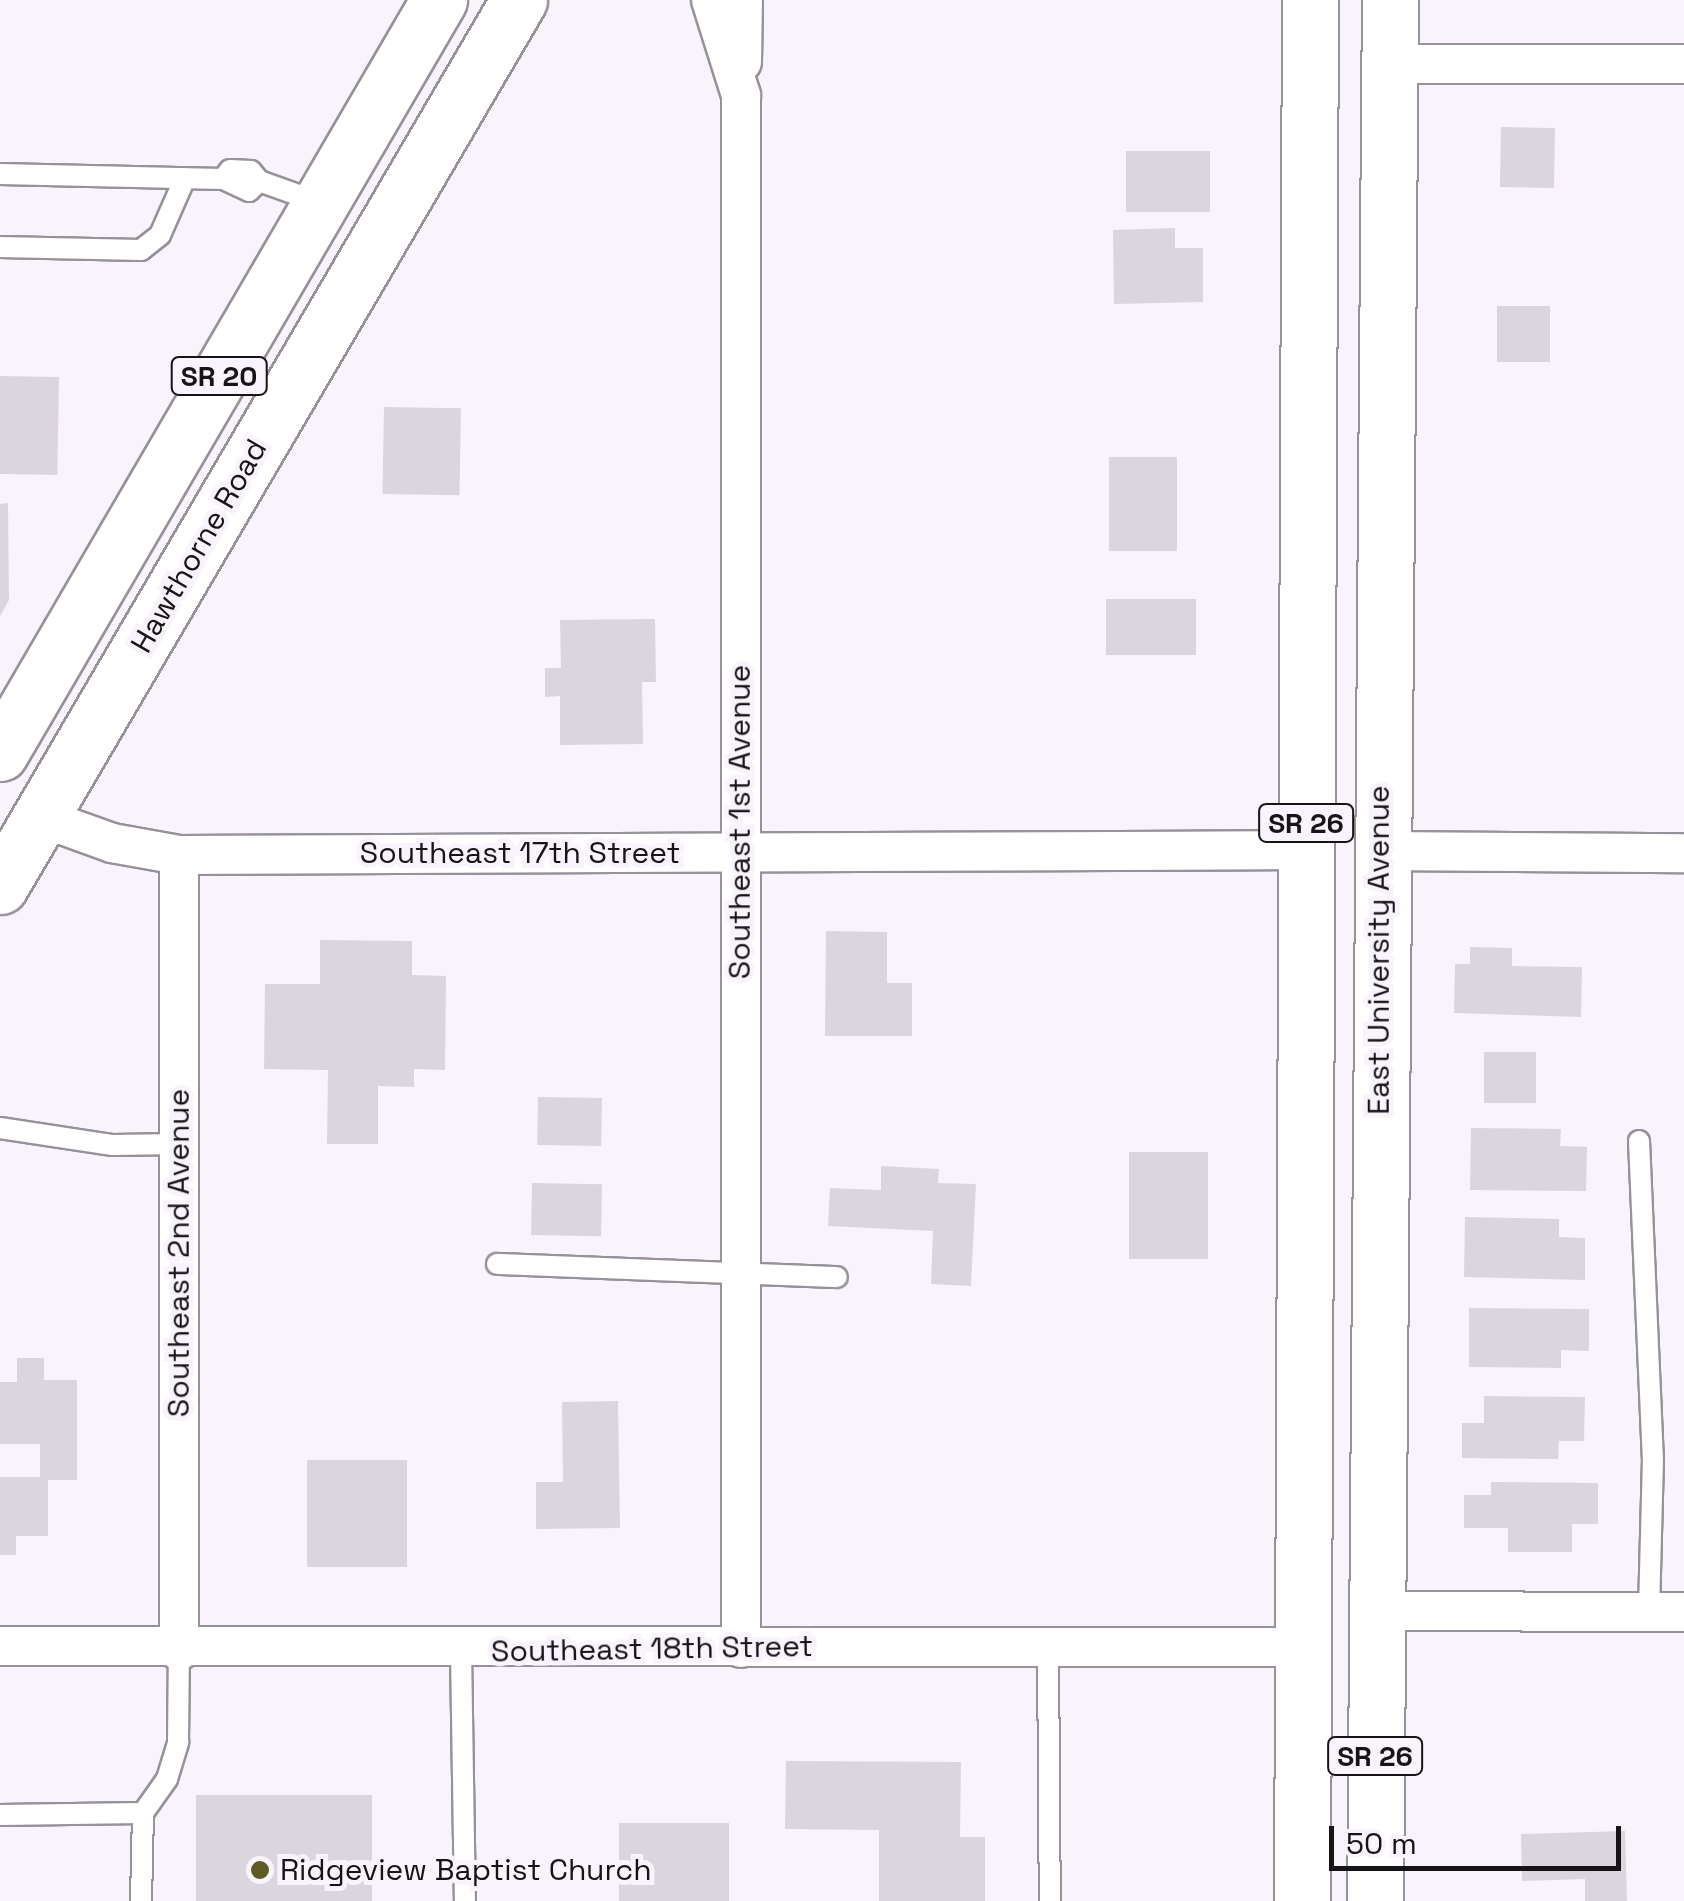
<!DOCTYPE html>
<style>
body{margin:0}
#map{position:relative;width:1684px;height:1901px;overflow:hidden;background:#f9f4fc;font-family:"Space Grotesk",sans-serif}
div>[style]{position:absolute}
.building>*{inset:0;background:#dbd6dd;transform-origin:0 0}
.roads{filter:drop-shadow(2px 0 #97929a) drop-shadow(-2px 0 #97929a) drop-shadow(0 2px #97929a) drop-shadow(0 -2px #97929a)}
.lane>*{height:20px;margin:-10px;padding:0 10px;transform-origin:10px;border-radius:10px;background:#fff}
.street>*{height:38px;margin:-19px;padding:0 19px;transform-origin:19px;border-radius:19px;background:#fff}
.primary>*{height:55px;margin:-27.5px;padding:0 27.5px;transform-origin:27.5px;border-radius:27.5px;background:#fff}
.highway>*{height:55px;margin:-27.5px;padding:0 27.5px;transform-origin:27.5px;border-radius:27.5px;background:#fff}
.dots>*{width:28px;height:28px;translate:-50% -50%;box-sizing:border-box;border:5px solid #f9f4fc;border-radius:50%}
span{translate:-50% -50%;white-space:nowrap;text-align:center;line-height:1.15;-webkit-text-stroke:10px #f9f4fc;paint-order:stroke}
.shield-label span{padding:2px 8px;background:#f9f4fc;border:2px solid;border-radius:8px;-webkit-text-stroke-width:0}
.shield-label{font-size:28px;color:#161417;font-weight:700}
.street-label{font-size:30px;color:#161417}
.poi-label{font-size:30px;color:#161417}
.left{translate:0 -50%;text-align:left}
.scale{position:absolute;left:1329px;top:1826px;width:292px;height:45px;box-sizing:border-box;border:5px solid #161417;border-top:0;padding-left:12px;font-size:30px;line-height:35px;white-space:nowrap;color:#161417;-webkit-text-stroke:8px #f9f4fc;paint-order:stroke}
</style>
<div id="map">
<div class="building">
<div style="left:1501px;top:127px;width:54px;height:60px;rotate:1deg"></div>
<div style="left:1210px;top:151px;width:61px;height:84px;rotate:90deg"></div>
<div style="clip-path:polygon(1175px 228px,1175px 248px,1203px 248px,1203px 302px,1114px 304px,1113px 230px)"></div>
<div style="left:1497px;top:306px;width:53px;height:56px"></div>
<div style="left:0;top:376px;width:59px;height:98px;rotate:1deg"></div>
<div style="left:384px;top:407px;width:77px;height:87px;rotate:1deg"></div>
<div style="left:1177px;top:457px;width:94px;height:68px;rotate:90deg"></div>
<div style="clip-path:polygon(8px 503px,9px 600px,0 616px,0 504px)"></div>
<div style="left:1106px;top:599px;width:90px;height:56px"></div>
<div style="clip-path:polygon(655px 619px,656px 682px,642px 682px,643px 744px,560px 745px,560px 696px,545px 697px,545px 668px,561px 668px,560px 620px)"></div>
<div style="clip-path:polygon(826px 931px,887px 932px,887px 983px,912px 983px,912px 1036px,825px 1036px)"></div>
<div style="clip-path:polygon(320px 940px,412px 941px,412px 975px,446px 976px,445px 1070px,414px 1069px,414px 1087px,378px 1086px,378px 1144px,327px 1144px,328px 1070px,264px 1069px,265px 984px,320px 984px)"></div>
<div style="clip-path:polygon(1470px 947px,1512px 948px,1512px 966px,1582px 967px,1581px 1017px,1454px 1013px,1455px 964px,1470px 964px)"></div>
<div style="left:1484px;top:1052px;width:52px;height:51px"></div>
<div style="left:538px;top:1097px;width:64px;height:48px;rotate:1deg"></div>
<div style="clip-path:polygon(1471px 1128px,1561px 1129px,1560px 1146px,1587px 1147px,1586px 1191px,1470px 1190px)"></div>
<div style="left:1129px;top:1152px;width:79px;height:107px"></div>
<div style="clip-path:polygon(881px 1166px,939px 1169px,938px 1183px,976px 1184px,971px 1286px,931px 1284px,933px 1231px,828px 1226px,830px 1188px,881px 1190px)"></div>
<div style="left:532px;top:1183px;width:70px;height:52px;rotate:1deg"></div>
<div style="clip-path:polygon(1465px 1217px,1559px 1219px,1559px 1237px,1585px 1238px,1585px 1280px,1464px 1277px)"></div>
<div style="clip-path:polygon(1469px 1308px,1589px 1309px,1589px 1351px,1561px 1350px,1561px 1368px,1469px 1367px)"></div>
<div style="clip-path:polygon(17px 1358px,44px 1358px,44px 1380px,77px 1380px,77px 1480px,48px 1480px,48px 1536px,16px 1536px,16px 1555px,0 1555px,0 1477px,40px 1477px,40px 1444px,0 1444px,0 1382px,17px 1382px)"></div>
<div style="clip-path:polygon(1484px 1396px,1585px 1397px,1584px 1441px,1559px 1441px,1558px 1459px,1462px 1458px,1462px 1423px,1484px 1423px)"></div>
<div style="clip-path:polygon(618px 1401px,620px 1528px,536px 1529px,536px 1482px,563px 1482px,562px 1402px)"></div>
<div style="left:307px;top:1460px;width:100px;height:107px"></div>
<div style="clip-path:polygon(1491px 1482px,1598px 1483px,1598px 1524px,1572px 1524px,1572px 1552px,1508px 1552px,1508px 1528px,1464px 1528px,1464px 1495px,1491px 1495px)"></div>
<div style="clip-path:polygon(786px 1761px,961px 1762px,960px 1837px,985px 1837px,985px 1901px,879px 1901px,879px 1830px,785px 1829px)"></div>
<div style="left:196px;top:1795px;width:176px;height:106px"></div>
<div style="left:619px;top:1823px;width:110px;height:78px"></div>
<div style="clip-path:polygon(1625px 1831px,1627px 1901px,1585px 1901px,1585px 1879px,1522px 1881px,1521px 1834px)"></div>
</div>
<div class="roads">
<div class="lane">
<div style="left:0;top:174px;width:223px;rotate:1.3deg"></div>
<div style="left:259px;top:181px;width:14px;rotate:135deg"></div>
<div style="left:249px;top:191px;width:29px;rotate:-155deg"></div>
<div style="left:223px;top:179px;width:11px;rotate:-52deg"></div>
<div style="left:230px;top:170px;width:21px;rotate:3deg"></div>
<div style="left:251px;top:171px;width:13px;rotate:51deg"></div>
<div style="left:259px;top:181px;width:63px;rotate:19.6deg"></div>
<div style="left:0;top:247px;width:141px;rotate:1.2deg"></div>
<div style="left:141px;top:250px;width:24px;rotate:-38deg"></div>
<div style="left:160px;top:235px;width:62px;rotate:-66.3deg"></div>
<div style="left:0;top:1128px;width:114px;rotate:8.6deg"></div>
<div style="left:113px;top:1145px;width:66px;rotate:-0.9deg"></div>
<div style="left:1639px;top:1141px;width:317px;rotate:87.5deg"></div>
<div style="left:1653px;top:1458px;width:154px;rotate:91.5deg"></div>
<div style="left:497px;top:1264px;width:340px;rotate:2.2deg"></div>
<div style="left:1048px;top:1646px;width:255px;rotate:89.6deg"></div>
<div style="left:461px;top:1651px;width:250px;rotate:89.1deg"></div>
<div style="left:0;top:1815px;width:143px;rotate:-0.8deg"></div>
<div style="left:143px;top:1813px;width:42px;rotate:-54.8deg"></div>
<div style="left:167px;top:1779px;width:39px;rotate:-73deg"></div>
<div style="left:178px;top:1742px;width:91px;rotate:-89.4deg"></div>
<div style="left:141px;top:1901px;width:88px;rotate:-88.7deg"></div>
</div>
<div class="street">
<div style="left:711px;top:0;width:100px;rotate:72.5deg"></div>
<div style="left:741px;top:95px;width:1553px;rotate:90deg"></div>
<div style="left:742px;top:62px;width:62px;rotate:-89.1deg"></div>
<div style="left:1390px;top:64px;width:294px"></div>
<div style="left:40px;top:817px;width:77px;rotate:19.9deg"></div>
<div style="left:112px;top:843px;width:68px;rotate:10.2deg"></div>
<div style="left:179px;top:855px;width:1127px;rotate:-0.25deg"></div>
<div style="left:1379px;top:851px;width:305px;rotate:0.4deg"></div>
<div style="left:179px;top:855px;width:796px;rotate:90deg"></div>
<div style="left:1376px;top:1611px;width:308px;rotate:0.2deg"></div>
<div style="left:0;top:1646px;width:1303px;rotate:0.04deg"></div>
</div>
<div class="primary">
<div style="left:1302px;top:1901px;width:1901px;rotate:-89.76deg"></div>
<div style="left:1375px;top:1901px;width:1901px;rotate:-89.55deg"></div>
</div>
<div class="highway">
<div style="left:0;top:753px;width:872px;rotate:-59.76deg"></div>
<div style="left:0;top:886px;width:1027px;rotate:-59.64deg"></div>
</div>
</div>
<div class="dots">
<div style="left:260px;top:1870px;background:#5e5a26"></div>
</div>
<div class="shield-label">
<span style="left:219px;top:376px">SR 20</span>
<span style="left:1306px;top:823px">SR 26</span>
<span style="left:1375px;top:1756px">SR 26</span>
</div>
<div class="street-label">
<span style="left:199px;top:546px;rotate:-60deg">Hawthorne Road</span>
<span style="left:740px;top:822px;rotate:-90deg">Southeast 1st Avenue</span>
<span style="left:520px;top:853px">Southeast 17th Street</span>
<span style="left:1379px;top:950px;rotate:-90deg">East University Avenue</span>
<span style="left:179px;top:1253px;rotate:-90deg">Southeast 2nd Avenue</span>
<span style="left:652px;top:1649px;rotate:-1deg">Southeast 18th Street</span>
</div>
<div class="poi-label">
<span class="left" style="left:280px;top:1870px">Ridgeview Baptist Church</span>
</div>
<div class="scale">50 m</div>
</div>
